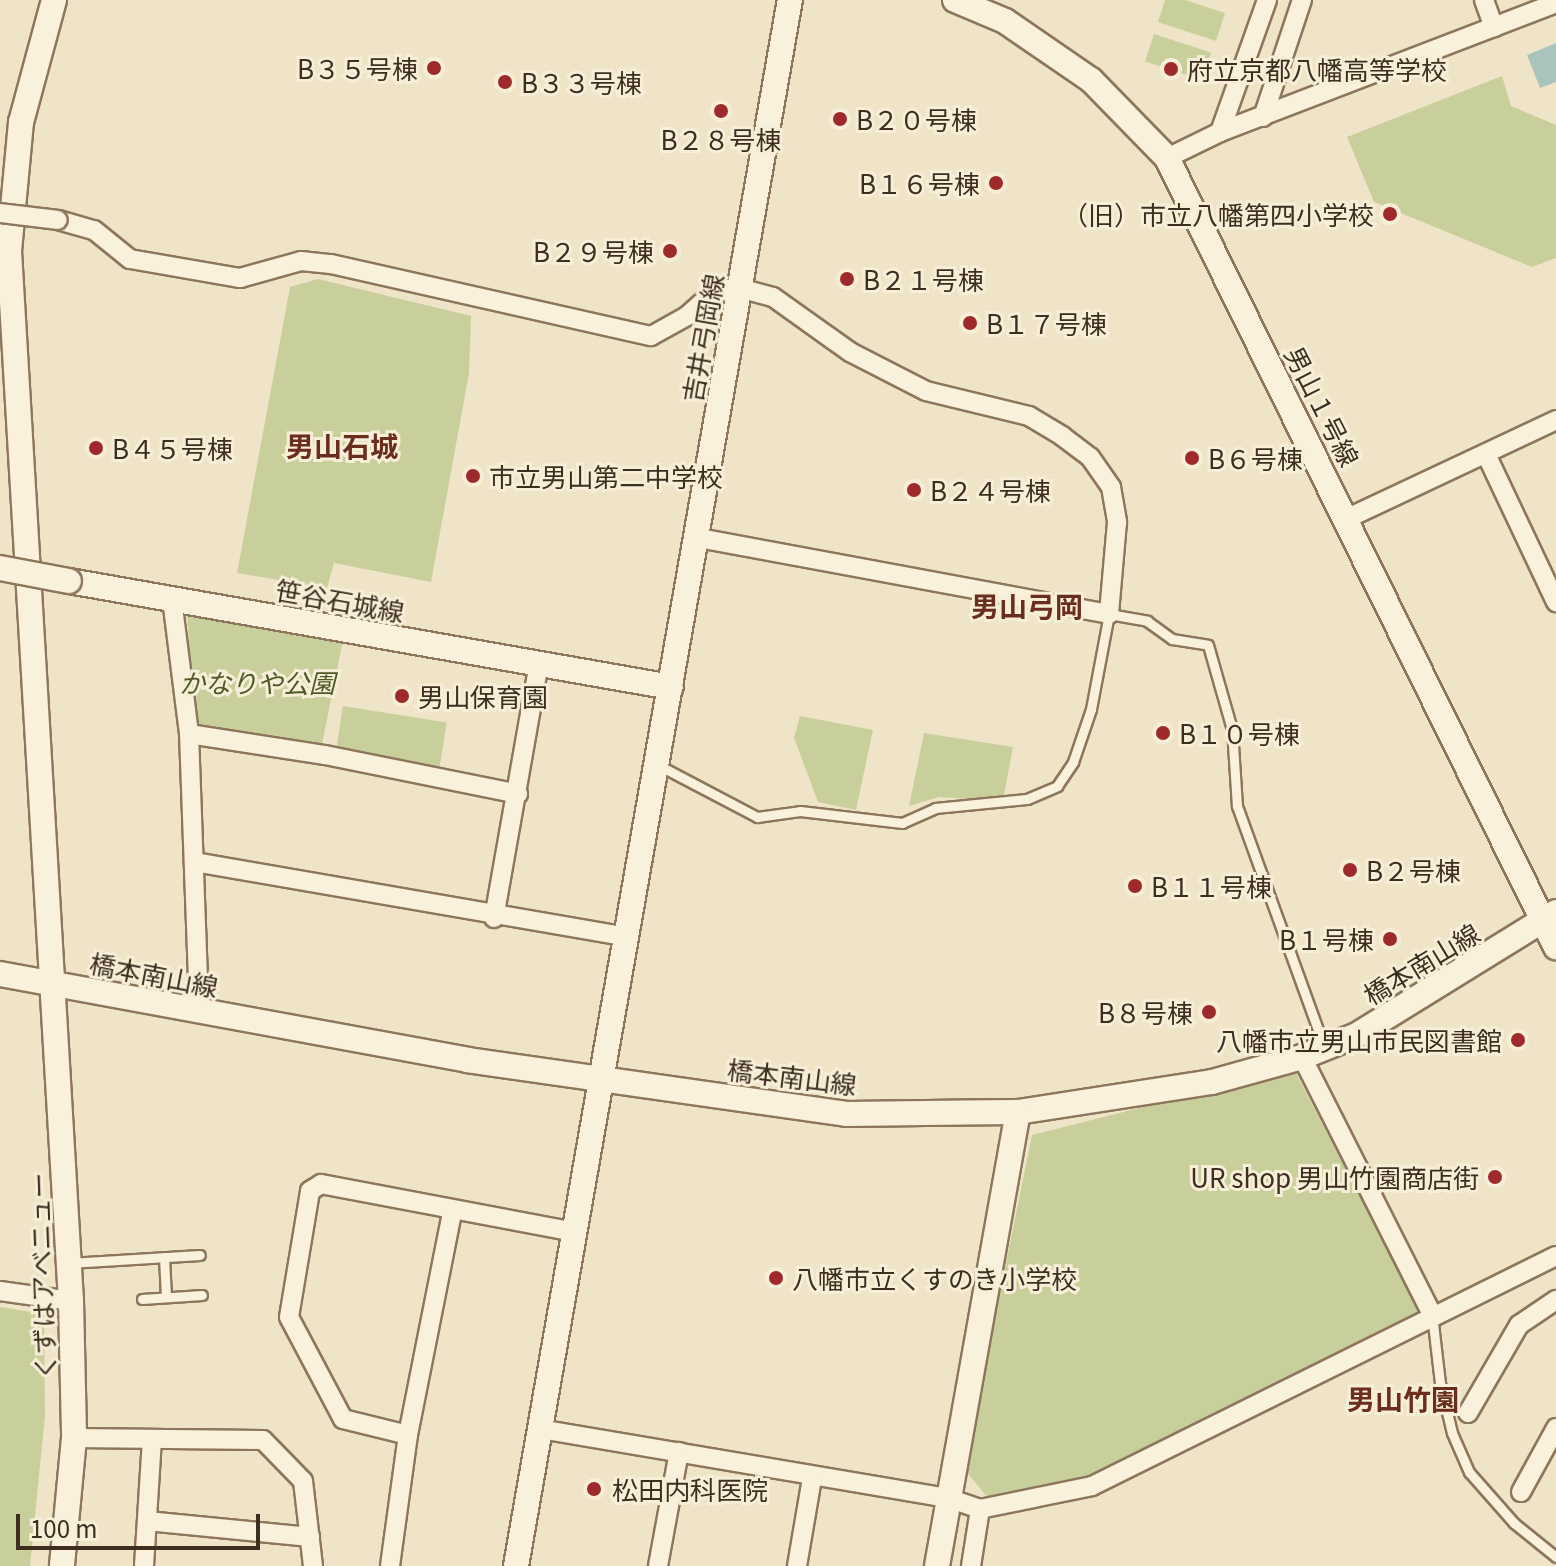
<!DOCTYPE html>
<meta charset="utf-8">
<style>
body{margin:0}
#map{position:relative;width:1556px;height:1566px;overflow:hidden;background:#f0e4c8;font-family:Georgia,"Noto Sans JP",serif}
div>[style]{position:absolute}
.green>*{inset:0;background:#c9cf9b;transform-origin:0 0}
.water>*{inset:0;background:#a9c4bc}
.roads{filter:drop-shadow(2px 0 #8d765c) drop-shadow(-2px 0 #8d765c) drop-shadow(0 2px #8d765c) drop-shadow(0 -2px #8d765c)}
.lane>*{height:9px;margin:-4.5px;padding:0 4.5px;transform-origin:4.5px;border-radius:4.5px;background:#faf1dc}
.street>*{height:18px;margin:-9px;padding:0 9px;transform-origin:9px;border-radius:9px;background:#faf1dc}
.secondary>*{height:24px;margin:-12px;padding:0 12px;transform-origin:12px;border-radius:12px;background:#faf1dc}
.bridges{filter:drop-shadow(2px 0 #8d765c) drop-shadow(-2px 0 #8d765c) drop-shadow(0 2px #8d765c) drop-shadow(0 -2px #8d765c)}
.street-bridge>*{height:18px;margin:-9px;padding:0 9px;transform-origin:9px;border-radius:9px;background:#faf1dc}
.secondary-bridge>*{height:24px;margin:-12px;padding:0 12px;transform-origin:12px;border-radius:12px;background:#faf1dc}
.dots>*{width:22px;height:22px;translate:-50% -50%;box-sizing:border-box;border:4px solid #f7eed8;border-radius:50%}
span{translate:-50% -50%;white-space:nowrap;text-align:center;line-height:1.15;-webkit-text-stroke:6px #f7eed8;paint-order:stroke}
.poi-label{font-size:26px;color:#3d2e20}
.right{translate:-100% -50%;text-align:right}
.left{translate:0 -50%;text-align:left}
.street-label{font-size:26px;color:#3d2e20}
.park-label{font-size:26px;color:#4d5a26;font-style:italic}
.neighbourhood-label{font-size:28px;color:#6b2e1e;font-weight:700}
.scale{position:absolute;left:16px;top:1514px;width:244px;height:36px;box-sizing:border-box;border:4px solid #3d2e20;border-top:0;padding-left:10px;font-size:24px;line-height:28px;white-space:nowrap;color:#3d2e20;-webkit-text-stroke:6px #f7eed8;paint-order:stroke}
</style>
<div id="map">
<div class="green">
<div style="clip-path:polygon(1165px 0,1185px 0,1225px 13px,1216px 41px,1158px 22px)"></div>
<div style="left:1154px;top:34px;width:60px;height:29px;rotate:18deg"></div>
<div style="clip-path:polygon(1502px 76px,1511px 106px,1556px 125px,1556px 258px,1532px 267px,1374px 202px,1347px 137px)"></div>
<div style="clip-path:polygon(318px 279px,471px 316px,469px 373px,431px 582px,334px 563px,327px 588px,237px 573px,290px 287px)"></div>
<div style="clip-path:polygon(187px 614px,343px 640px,321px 749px,195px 730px)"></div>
<div style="left:343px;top:706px;width:105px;height:45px;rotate:9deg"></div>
<div style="clip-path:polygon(800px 716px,873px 730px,856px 810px,818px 802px,794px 738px)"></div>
<div style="clip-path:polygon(924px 733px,1013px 747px,1003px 801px,939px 797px,909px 806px)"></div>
<div style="clip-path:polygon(1294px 1069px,1418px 1309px,1414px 1320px,1088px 1478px,989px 1499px,964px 1469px,1032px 1135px)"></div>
<div style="clip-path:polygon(0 1307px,44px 1314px,45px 1416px,30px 1566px,0 1566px)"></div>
</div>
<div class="water">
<div style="clip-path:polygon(1556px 43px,1556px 82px,1540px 88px,1527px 55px)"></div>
</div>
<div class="roads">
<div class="lane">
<div style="left:660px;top:766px;width:110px;rotate:27.7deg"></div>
<div style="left:757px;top:817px;width:43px;rotate:-7.9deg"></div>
<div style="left:800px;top:811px;width:103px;rotate:6.7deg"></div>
<div style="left:902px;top:823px;width:36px;rotate:-24deg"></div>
<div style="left:935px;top:808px;width:92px;rotate:-5.6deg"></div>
<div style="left:1027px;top:799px;width:33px;rotate:-23deg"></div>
<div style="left:1057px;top:786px;width:29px;rotate:-56deg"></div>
<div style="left:1073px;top:762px;width:56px;rotate:-71.2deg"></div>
<div style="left:1091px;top:709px;width:97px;rotate:-79.3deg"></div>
<div style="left:1109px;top:614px;width:39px;rotate:10deg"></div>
<div style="left:1147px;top:621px;width:31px;rotate:36deg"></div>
<div style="left:1172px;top:639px;width:36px;rotate:9deg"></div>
<div style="left:1208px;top:645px;width:87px;rotate:74.1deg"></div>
<div style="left:1232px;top:729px;width:77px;rotate:86.3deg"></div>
<div style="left:1237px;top:806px;width:255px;rotate:70.1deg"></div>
<div style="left:164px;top:1257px;width:40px;rotate:87.1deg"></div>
<div style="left:69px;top:1263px;width:131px;rotate:-3.5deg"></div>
<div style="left:142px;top:1299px;width:60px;rotate:-3.8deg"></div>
<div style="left:1432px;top:1315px;width:68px;rotate:83.3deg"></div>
<div style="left:1440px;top:1383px;width:51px;rotate:76.5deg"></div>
<div style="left:1452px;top:1433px;width:43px;rotate:66.4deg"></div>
<div style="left:1469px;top:1472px;width:68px;rotate:48.6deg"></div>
<div style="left:1514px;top:1523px;width:54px;rotate:39deg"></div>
</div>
<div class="street">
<div style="left:1484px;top:0;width:29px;rotate:70deg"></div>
<div style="left:1263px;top:117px;width:123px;rotate:-71.6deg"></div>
<div style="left:1220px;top:132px;width:140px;rotate:-70.4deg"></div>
<div style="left:1167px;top:158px;width:59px;rotate:-26.1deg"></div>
<div style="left:1220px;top:132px;width:360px;rotate:-21deg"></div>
<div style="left:58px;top:220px;width:37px;rotate:16deg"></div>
<div style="left:94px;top:230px;width:46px;rotate:38.9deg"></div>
<div style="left:130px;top:259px;width:112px;rotate:9.8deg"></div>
<div style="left:240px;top:278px;width:63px;rotate:-15.6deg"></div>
<div style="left:301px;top:261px;width:30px;rotate:6deg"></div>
<div style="left:331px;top:264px;width:328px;rotate:12.7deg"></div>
<div style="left:651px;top:336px;width:41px;rotate:-29.1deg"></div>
<div style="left:687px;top:316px;width:39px;rotate:-42deg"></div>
<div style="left:716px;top:290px;width:23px;rotate:-5deg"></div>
<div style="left:739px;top:288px;width:35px;rotate:15deg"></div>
<div style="left:773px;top:297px;width:95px;rotate:35.5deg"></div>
<div style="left:850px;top:352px;width:85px;rotate:27.2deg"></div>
<div style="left:926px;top:391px;width:106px;rotate:13.6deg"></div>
<div style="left:1029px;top:416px;width:39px;rotate:31deg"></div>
<div style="left:1062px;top:436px;width:35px;rotate:37deg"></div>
<div style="left:1090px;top:457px;width:37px;rotate:55deg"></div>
<div style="left:1111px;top:487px;width:36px;rotate:80deg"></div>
<div style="left:1117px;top:522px;width:92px;rotate:95deg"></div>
<div style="left:1109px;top:614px;width:422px;rotate:-169.5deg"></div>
<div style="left:1486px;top:454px;width:164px;rotate:64.7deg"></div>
<div style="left:1348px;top:518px;width:230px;rotate:-25.2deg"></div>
<div style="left:172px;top:599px;width:136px;rotate:82.8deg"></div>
<div style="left:189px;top:734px;width:279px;rotate:87.9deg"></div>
<div style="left:189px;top:734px;width:138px;rotate:8.8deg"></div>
<div style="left:325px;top:755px;width:197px;rotate:11.4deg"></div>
<div style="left:194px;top:862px;width:439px;rotate:9.8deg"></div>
<div style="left:494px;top:918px;width:259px;rotate:-80deg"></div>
<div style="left:1302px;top:1057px;width:288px;rotate:63.2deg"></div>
<div style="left:0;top:1291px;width:72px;rotate:8deg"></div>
<div style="left:1468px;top:1413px;width:102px;rotate:-59.9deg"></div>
<div style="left:1519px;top:1325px;width:45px;rotate:-34deg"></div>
<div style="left:540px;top:1429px;width:414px;rotate:9.6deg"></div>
<div style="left:948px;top:1498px;width:34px;rotate:19deg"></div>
<div style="left:980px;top:1509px;width:114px;rotate:-11.6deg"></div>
<div style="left:1092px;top:1486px;width:518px;rotate:-26.37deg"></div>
<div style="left:408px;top:1435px;width:226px;rotate:-78.8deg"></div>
<div style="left:74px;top:1438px;width:189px;rotate:0.6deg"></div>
<div style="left:263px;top:1440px;width:57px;rotate:45.7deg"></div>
<div style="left:303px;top:1481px;width:86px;rotate:83.3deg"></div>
<div style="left:1521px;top:1492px;width:73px;rotate:-61.3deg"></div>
<div style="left:147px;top:1521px;width:164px;rotate:5.6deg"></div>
<div style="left:144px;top:1566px;width:127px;rotate:-86.4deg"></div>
<div style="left:390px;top:1566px;width:132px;rotate:-82.2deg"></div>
<div style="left:408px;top:1435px;width:67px;rotate:-166.2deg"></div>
<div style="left:343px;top:1419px;width:115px;rotate:-117.9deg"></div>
<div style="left:289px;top:1317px;width:128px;rotate:-80.5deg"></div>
<div style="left:310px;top:1191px;width:13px;rotate:-32deg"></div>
<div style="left:321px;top:1184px;width:258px;rotate:10.7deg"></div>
<div style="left:658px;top:1566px;width:116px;rotate:-79.6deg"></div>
<div style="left:797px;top:1566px;width:89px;rotate:-80.3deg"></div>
<div style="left:971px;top:1566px;width:58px;rotate:-81deg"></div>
</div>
<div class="secondary">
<div style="left:54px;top:0;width:126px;rotate:105.1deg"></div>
<div style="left:21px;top:122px;width:130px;rotate:95.3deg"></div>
<div style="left:9px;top:251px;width:1052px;rotate:86.62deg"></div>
<div style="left:71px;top:1301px;width:137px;rotate:88.7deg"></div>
<div style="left:74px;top:1438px;width:129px;rotate:95.4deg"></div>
<div style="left:955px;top:0;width:54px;rotate:22.8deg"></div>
<div style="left:1005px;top:21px;width:104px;rotate:34.5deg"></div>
<div style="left:1091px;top:80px;width:109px;rotate:45.7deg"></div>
<div style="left:1167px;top:158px;width:880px;rotate:63.76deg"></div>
<div style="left:69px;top:581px;width:611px;rotate:9.99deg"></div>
<div style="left:0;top:974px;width:475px;rotate:10.4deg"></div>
<div style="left:467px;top:1060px;width:383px;rotate:8.1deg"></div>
<div style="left:846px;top:1114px;width:172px;rotate:-0.7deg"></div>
<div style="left:1018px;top:1112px;width:196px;rotate:-8.8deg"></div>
<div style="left:1212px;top:1082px;width:93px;rotate:-15.5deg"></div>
<div style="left:1302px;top:1057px;width:59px;rotate:-21.8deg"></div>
<div style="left:1357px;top:1035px;width:234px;rotate:-31.7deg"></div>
<div style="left:516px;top:1566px;width:1590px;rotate:-80.08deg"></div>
<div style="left:937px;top:1566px;width:461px;rotate:-79.9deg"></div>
</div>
</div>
<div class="bridges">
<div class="street-bridge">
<div style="left:0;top:213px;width:58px;rotate:6.9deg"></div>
</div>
<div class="secondary-bridge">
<div style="left:0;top:568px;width:70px;rotate:10.7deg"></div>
</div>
</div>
<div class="dots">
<div style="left:434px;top:68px;background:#9e2a2b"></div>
<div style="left:1171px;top:69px;background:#9e2a2b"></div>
<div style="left:505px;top:82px;background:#9e2a2b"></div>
<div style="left:721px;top:111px;background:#9e2a2b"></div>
<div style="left:840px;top:119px;background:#9e2a2b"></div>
<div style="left:996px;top:183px;background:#9e2a2b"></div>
<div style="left:1390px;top:214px;background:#9e2a2b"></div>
<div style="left:670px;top:251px;background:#9e2a2b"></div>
<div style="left:847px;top:279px;background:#9e2a2b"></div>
<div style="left:970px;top:323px;background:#9e2a2b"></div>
<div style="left:96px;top:448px;background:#9e2a2b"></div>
<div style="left:1192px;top:458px;background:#9e2a2b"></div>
<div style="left:473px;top:476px;background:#9e2a2b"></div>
<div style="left:914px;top:490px;background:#9e2a2b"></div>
<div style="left:402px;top:696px;background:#9e2a2b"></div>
<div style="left:1163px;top:733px;background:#9e2a2b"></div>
<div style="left:1350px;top:870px;background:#9e2a2b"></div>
<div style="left:1135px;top:886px;background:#9e2a2b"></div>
<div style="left:1390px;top:939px;background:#9e2a2b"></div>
<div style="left:1209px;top:1012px;background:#9e2a2b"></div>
<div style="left:1518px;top:1040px;background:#9e2a2b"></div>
<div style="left:1495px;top:1177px;background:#9e2a2b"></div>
<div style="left:776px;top:1278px;background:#9e2a2b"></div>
<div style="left:594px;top:1489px;background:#9e2a2b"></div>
</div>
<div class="poi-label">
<span class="right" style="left:418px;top:68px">B３５号棟</span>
<span class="left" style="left:1187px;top:69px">府立京都八幡高等学校</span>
<span class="left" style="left:521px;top:82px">B３３号棟</span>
<span class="left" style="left:856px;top:119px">B２０号棟</span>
<span style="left:721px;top:139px">B２８号棟</span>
<span class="right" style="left:980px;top:183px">B１６号棟</span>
<span class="right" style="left:1374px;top:214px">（旧）市立八幡第四小学校</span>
<span class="right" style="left:654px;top:251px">B２９号棟</span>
<span class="left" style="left:863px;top:279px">B２１号棟</span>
<span class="left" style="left:986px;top:323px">B１７号棟</span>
<span class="left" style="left:112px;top:448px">B４５号棟</span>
<span class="left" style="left:1208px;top:458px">B６号棟</span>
<span class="left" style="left:489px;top:476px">市立男山第二中学校</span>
<span class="left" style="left:930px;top:490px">B２４号棟</span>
<span class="left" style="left:418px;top:696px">男山保育園</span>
<span class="left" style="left:1179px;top:733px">B１０号棟</span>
<span class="left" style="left:1366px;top:870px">B２号棟</span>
<span class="left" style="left:1151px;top:886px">B１１号棟</span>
<span class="right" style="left:1374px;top:939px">B１号棟</span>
<span class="right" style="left:1193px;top:1012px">B８号棟</span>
<span class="right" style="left:1502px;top:1040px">八幡市立男山市民図書館</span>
<span class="right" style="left:1479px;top:1177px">UR shop 男山竹園商店街</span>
<span class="left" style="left:792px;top:1278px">八幡市立くすのき小学校</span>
<span class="left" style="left:612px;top:1489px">松田内科医院</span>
</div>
<div class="street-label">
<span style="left:702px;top:338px;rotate:-80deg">吉井弓岡線</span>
<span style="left:1323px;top:406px;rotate:63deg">男山１号線</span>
<span style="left:340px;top:600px;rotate:10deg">笹谷石城線</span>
<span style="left:1421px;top:963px;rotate:-31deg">橋本南山線</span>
<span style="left:154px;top:974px;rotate:11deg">橋本南山線</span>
<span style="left:792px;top:1076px;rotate:7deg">橋本南山線</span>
<span style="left:41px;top:1276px;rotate:-92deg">くずはアベニュー</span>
</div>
<div class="park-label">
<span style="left:257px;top:682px">かなりや公園</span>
</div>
<div class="neighbourhood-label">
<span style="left:342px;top:445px">男山石城</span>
<span style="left:1027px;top:605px">男山弓岡</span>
<span style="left:1403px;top:1398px">男山竹園</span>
</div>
<div class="scale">100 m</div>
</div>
